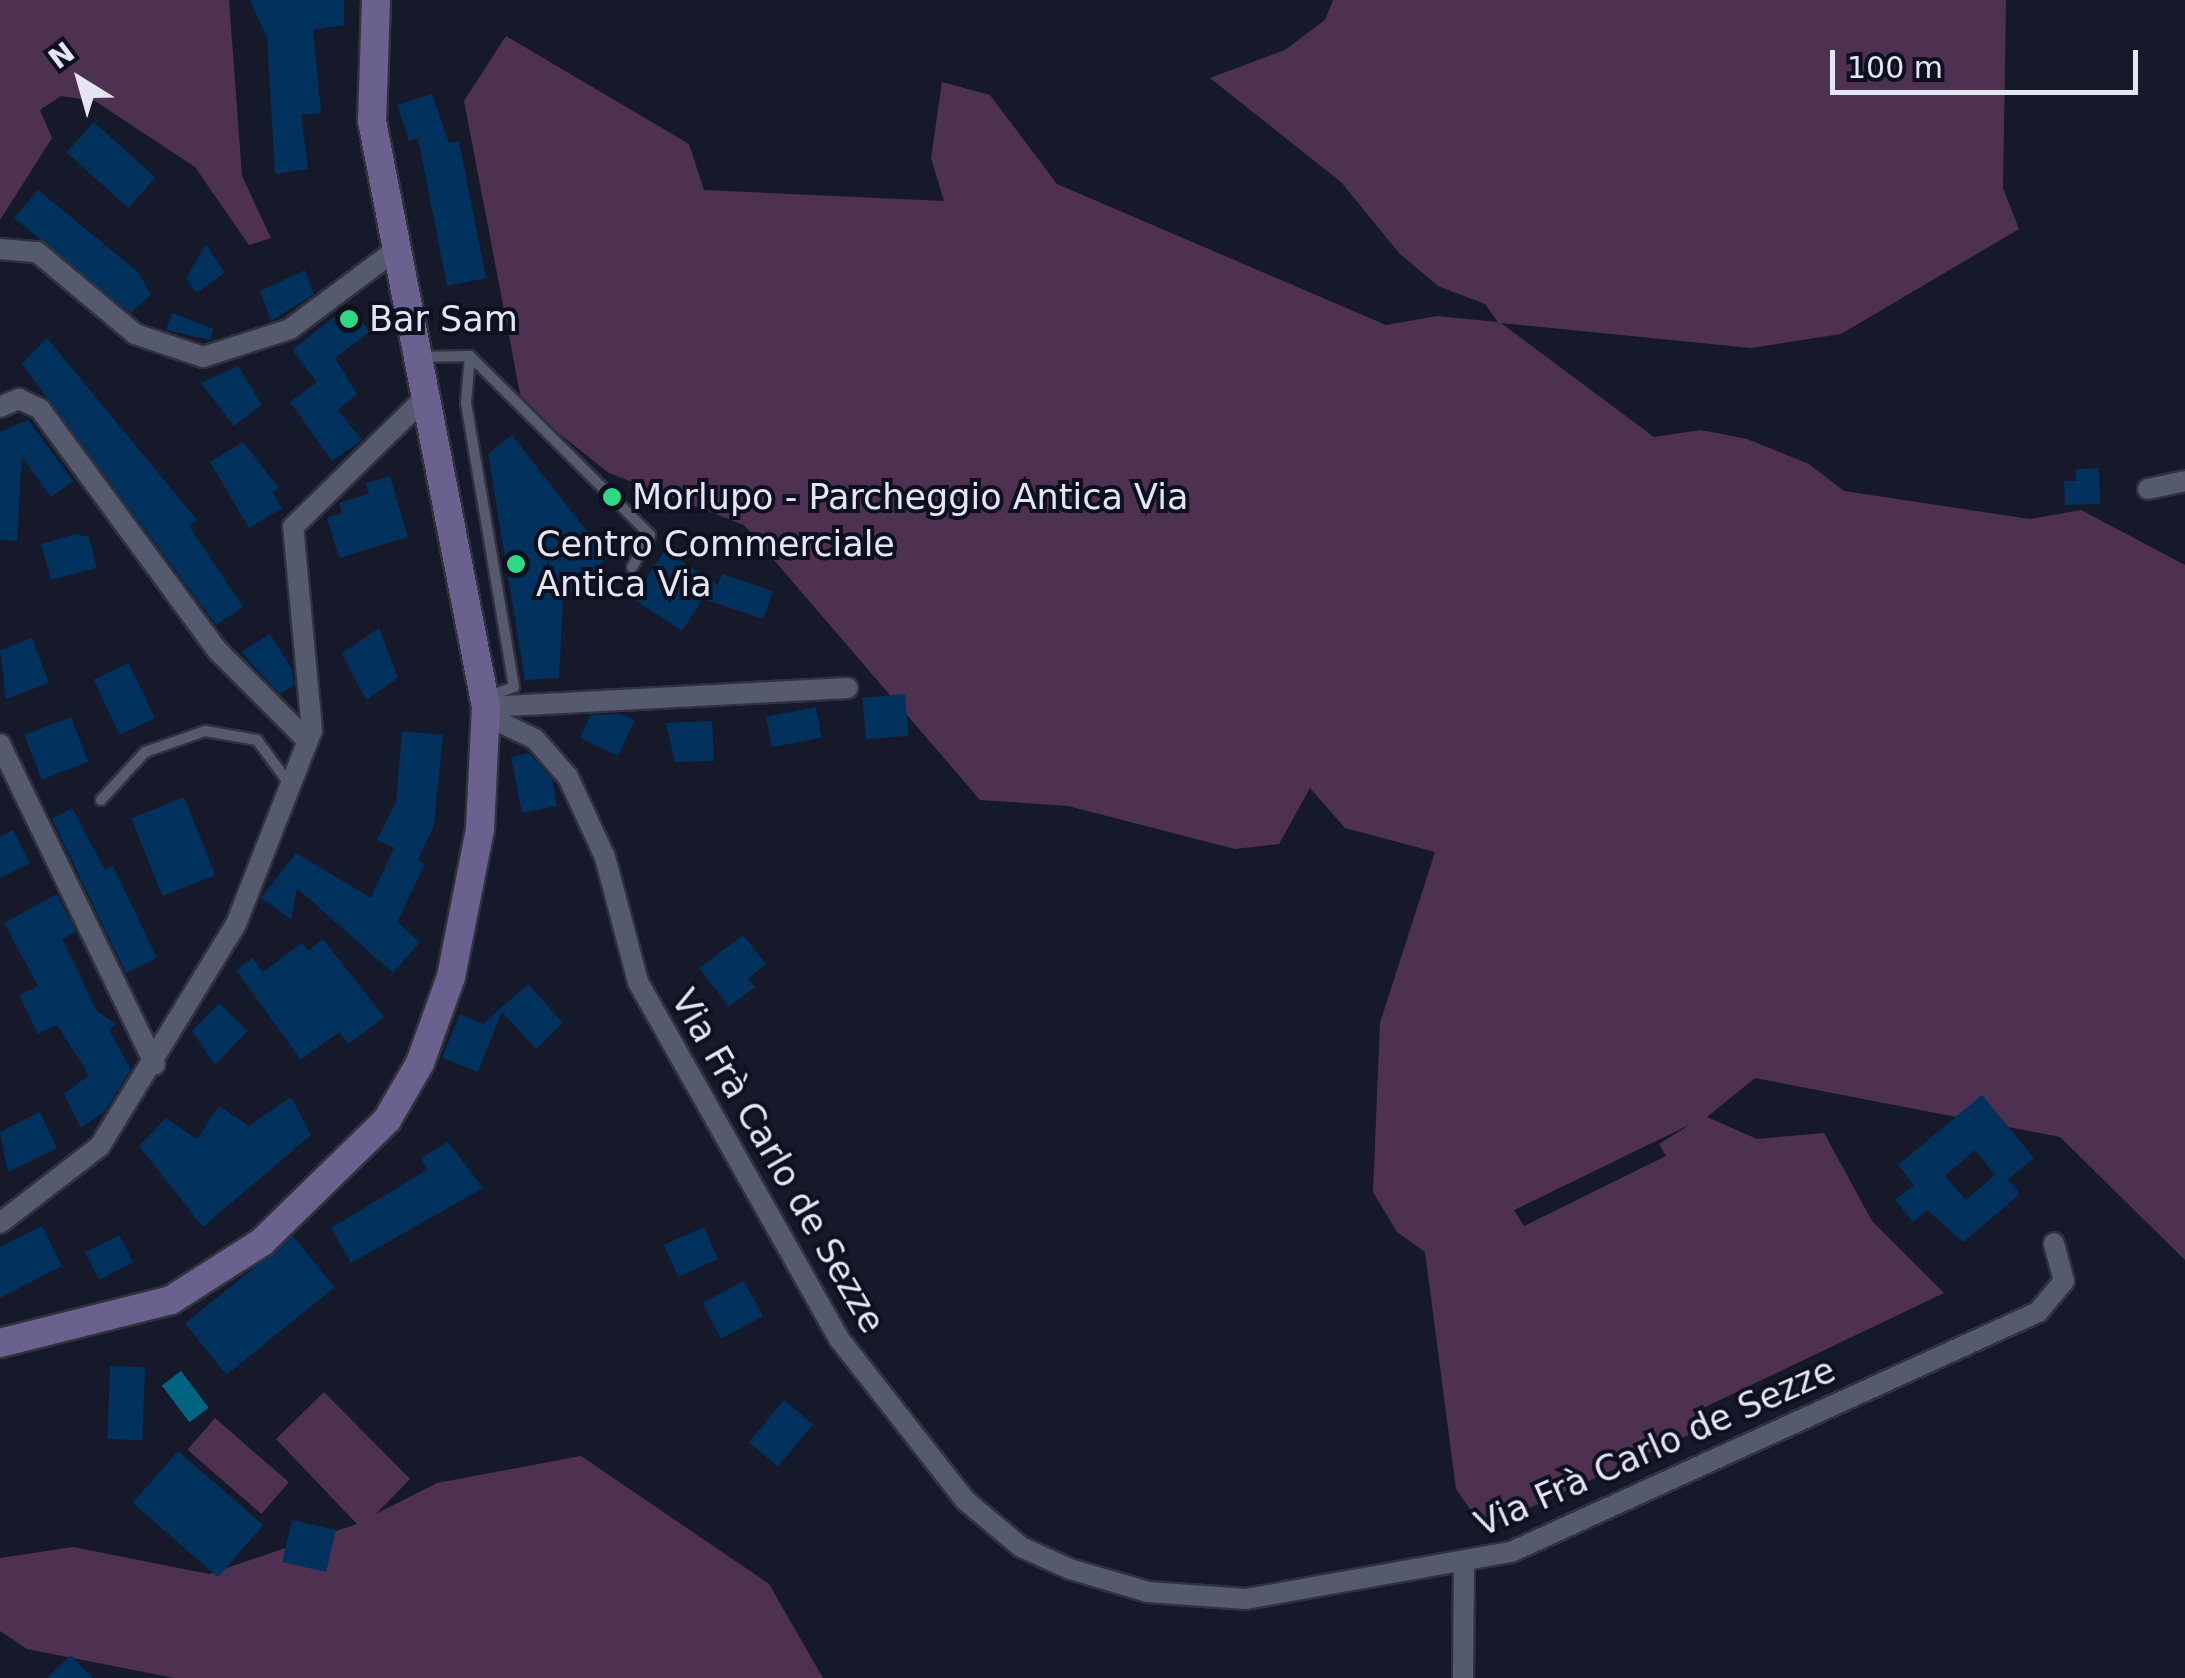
<!DOCTYPE html>
<meta charset="utf-8">
<style>
body{margin:0}
#map{position:relative;width:2185px;height:1678px;overflow:hidden;background:#16192a;font-family:"DejaVu Sans",sans-serif}
div>[style]{position:absolute}
.green>*{inset:0;background:#4e3151;transform-origin:0 0}
.water>*{inset:0;background:#006482;transform-origin:0 0}
.building>*{inset:0;background:#01325e;transform-origin:0 0}
.roads{filter:drop-shadow(2px 0 #31323f) drop-shadow(-2px 0 #31323f) drop-shadow(0 2px #31323f) drop-shadow(0 -2px #31323f)}
.lane>*{height:10px;margin:-5px;padding:0 5px;transform-origin:5px;border-radius:5px;background:#565a6e}
.street>*{height:20px;margin:-10px;padding:0 10px;transform-origin:10px;border-radius:10px;background:#565a6e}
.secondary>*{height:28px;margin:-14px;padding:0 14px;transform-origin:14px;border-radius:14px;background:#6a618e}
.dots>*{width:28px;height:28px;translate:-50% -50%;box-sizing:border-box;border:5px solid #0e1020;border-radius:50%}
span{translate:-50% -50%;white-space:nowrap;text-align:center;line-height:1.15;-webkit-text-stroke:8px #0e1020;paint-order:stroke}
.poi-label{font-size:35px;color:#e4e6f2}
.left{translate:0 -50%;text-align:left}
.street-label{font-size:35px;color:#e4e6f2}
.north{position:absolute;left:30px;top:30px;width:100px;height:100px;-webkit-text-stroke:8px #0e1020;paint-order:stroke;rotate:323deg;font-size:28px;font-weight:700;line-height:40px;text-align:center;color:#e4e6f2}
.north::after{content:'';display:block;margin:auto;width:35px;height:45px;background:#e4e6f2;clip-path:polygon(50% 0,100% 100%,50% 72%,0 100%)}
.scale{position:absolute;left:1830px;top:50px;width:308px;height:45px;box-sizing:border-box;border:5px solid #e4e6f2;border-top:0;padding-left:12px;font-size:30px;line-height:35px;white-space:nowrap;color:#e4e6f2;-webkit-text-stroke:8px #0e1020;paint-order:stroke}
</style>
<div id="map">
<div class="green">
<div style="clip-path:polygon(0 0,229px 0,242px 176px,271px 238px,249px 245px,195px 167px,95px 101px,61px 96px,40px 110px,52px 138px,0 220px)"></div>
<div style="clip-path:polygon(evenodd,1333px 0,2006px 0,2003px 188px,2019px 229px,1841px 334px,1751px 348px,1501px 323px,1654px 437px,1701px 430px,1747px 439px,1809px 464px,1844px 491px,2030px 519px,2081px 510px,2185px 565px,2185px 1260px,2060px 1137px,1755px 1078px,1707px 1117px,1757px 1139px,1824px 1133px,1872px 1221px,1944px 1293px,1697px 1411px,1706px 1427px,1484px 1529px,1456px 1489px,1425px 1252px,1397px 1232px,1373px 1192px,1380px 1023px,1435px 852px,1345px 828px,1310px 788px,1279px 844px,1235px 849px,1068px 806px,980px 800px,744px 525px,609px 473px,522px 404px,464px 101px,506px 36px,689px 144px,704px 190px,944px 201px,931px 158px,942px 82px,990px 95px,1057px 184px,1386px 325px,1437px 316px,1498px 322px,1485px 304px,1438px 286px,1399px 253px,1341px 182px,1210px 78px,1285px 50px,1325px 20px,1333px 0,1691px 1124px,1659px 1144px,1666px 1156px,1524px 1226px,1514px 1210px,1691px 1124px)"></div>
<div style="clip-path:polygon(324px 1392px,410px 1479px,376px 1514px,437px 1483px,581px 1456px,769px 1584px,823px 1678px,174px 1678px,27px 1649px,0 1631px,0 1558px,73px 1547px,209px 1574px,357px 1524px,276px 1439px)"></div>
<div style="left:215px;top:1418px;width:98px;height:42px;rotate:41deg"></div>
</div>
<div class="water">
<div style="left:181px;top:1371px;width:46px;height:24px;rotate:53deg"></div>
</div>
<div class="building">
<div style="clip-path:polygon(250px 0,344px 0,344px 25px,313px 30px,321px 113px,301px 115px,308px 169px,275px 174px,267px 38px)"></div>
<div style="clip-path:polygon(432px 94px,449px 143px,459px 141px,486px 278px,447px 286px,418px 138px,409px 141px,397px 105px)"></div>
<div style="left:94px;top:122px;width:83px;height:41px;rotate:42deg"></div>
<div style="clip-path:polygon(38px 190px,138px 272px,151px 294px,131px 313px,14px 218px)"></div>
<div style="clip-path:polygon(206px 244px,225px 273px,196px 293px,186px 278px)"></div>
<div style="clip-path:polygon(305px 270px,314px 294px,271px 321px,260px 291px)"></div>
<div style="clip-path:polygon(349px 305px,370px 332px,335px 358px,357px 394px,338px 410px,362px 440px,332px 461px,290px 402px,317px 382px,292px 350px)"></div>
<div style="clip-path:polygon(172px 313px,214px 329px,210px 340px,166px 330px)"></div>
<div style="clip-path:polygon(47px 338px,197px 520px,189px 526px,243px 607px,216px 625px,22px 364px)"></div>
<div style="clip-path:polygon(238px 366px,262px 405px,234px 426px,201px 383px)"></div>
<div style="clip-path:polygon(28px 420px,73px 481px,51px 497px,22px 457px,17px 541px,0 540px,0 432px)"></div>
<div style="clip-path:polygon(512px 435px,608px 558px,563px 600px,559px 678px,525px 680px,488px 454px)"></div>
<div style="clip-path:polygon(243px 442px,279px 488px,272px 492px,282px 508px,249px 528px,210px 462px)"></div>
<div style="clip-path:polygon(2099px 468px,2100px 504px,2065px 505px,2064px 481px,2076px 481px,2076px 469px)"></div>
<div style="clip-path:polygon(390px 476px,408px 537px,339px 558px,327px 518px,342px 513px,339px 503px,369px 494px,366px 483px)"></div>
<div style="clip-path:polygon(76px 534px,89px 537px,97px 568px,51px 580px,41px 544px)"></div>
<div style="clip-path:polygon(665px 550px,718px 585px,722px 574px,773px 591px,763px 619px,703px 599px,682px 631px,633px 599px)"></div>
<div style="clip-path:polygon(379px 628px,398px 678px,366px 700px,342px 653px)"></div>
<div style="clip-path:polygon(270px 634px,292px 669px,294px 685px,280px 694px,241px 652px)"></div>
<div style="clip-path:polygon(32px 638px,49px 683px,6px 699px,0 650px)"></div>
<div style="left:129px;top:663px;width:61px;height:39px;rotate:65deg"></div>
<div style="left:905px;top:694px;width:42px;height:43px;rotate:85deg"></div>
<div style="left:816px;top:707px;width:31px;height:51px;rotate:79deg"></div>
<div style="clip-path:polygon(621px 714px,635px 720px,618px 756px,580px 738px,590px 715px)"></div>
<div style="left:71px;top:717px;width:48px;height:50px;rotate:69deg"></div>
<div style="clip-path:polygon(712px 721px,714px 761px,675px 762px,666px 723px)"></div>
<div style="clip-path:polygon(402px 731px,443px 735px,434px 825px,418px 860px,425px 864px,397px 922px,420px 942px,393px 973px,297px 888px,291px 919px,261px 898px,296px 853px,371px 898px,394px 848px,377px 840px,396px 802px)"></div>
<div style="clip-path:polygon(529px 753px,552px 779px,557px 806px,522px 813px,511px 757px)"></div>
<div style="left:184px;top:797px;width:84px;height:57px;rotate:68deg"></div>
<div style="clip-path:polygon(72px 808px,105px 870px,113px 866px,157px 958px,126px 973px,52px 819px)"></div>
<div style="clip-path:polygon(13px 830px,30px 863px,0 878px,0 837px)"></div>
<div style="clip-path:polygon(57px 894px,76px 932px,62px 939px,97px 1011px,116px 1024px,109px 1030px,131px 1069px,105px 1111px,81px 1128px,64px 1094px,89px 1075px,57px 1025px,38px 1034px,19px 995px,38px 986px,4px 923px)"></div>
<div style="clip-path:polygon(743px 935px,766px 964px,748px 978px,755px 987px,729px 1007px,699px 968px)"></div>
<div style="clip-path:polygon(323px 939px,384px 1017px,349px 1044px,339px 1032px,301px 1060px,236px 970px,253px 958px,263px 972px,302px 943px,308px 951px)"></div>
<div style="clip-path:polygon(528px 984px,563px 1023px,536px 1049px,502px 1012px,478px 1072px,442px 1058px,460px 1014px,483px 1024px)"></div>
<div style="clip-path:polygon(219px 1003px,248px 1031px,215px 1065px,192px 1031px)"></div>
<div style="clip-path:polygon(evenodd,1982px 1095px,2034px 1158px,2008px 1179px,2020px 1194px,1963px 1242px,1927px 1210px,1913px 1222px,1895px 1200px,1914px 1185px,1898px 1165px,1982px 1095px,1975px 1150px,1995px 1175px,1966px 1200px,1945px 1176px,1975px 1150px)"></div>
<div style="clip-path:polygon(291px 1097px,311px 1135px,203px 1227px,139px 1146px,166px 1118px,197px 1139px,219px 1106px,249px 1126px)"></div>
<div style="clip-path:polygon(40px 1112px,57px 1148px,8px 1172px,0 1132px)"></div>
<div style="clip-path:polygon(448px 1142px,483px 1188px,351px 1263px,331px 1228px,427px 1170px,421px 1158px)"></div>
<div style="clip-path:polygon(42px 1226px,62px 1266px,0 1298px,0 1247px)"></div>
<div style="left:704px;top:1227px;width:35px;height:44px;rotate:66deg"></div>
<div style="left:119px;top:1235px;width:31px;height:38px;rotate:63deg"></div>
<div style="left:293px;top:1236px;width:66px;height:139px;rotate:51deg"></div>
<div style="left:744px;top:1281px;width:40px;height:47px;rotate:62deg"></div>
<div style="left:110px;top:1366px;width:35px;height:73px;rotate:2deg"></div>
<div style="left:784px;top:1400px;width:38px;height:55px;rotate:40deg"></div>
<div style="left:178px;top:1451px;width:113px;height:69px;rotate:41deg"></div>
<div style="left:292px;top:1520px;width:45px;height:43px;rotate:13deg"></div>
<div style="clip-path:polygon(71px 1655px,93px 1678px,47px 1678px)"></div>
</div>
<div class="roads">
<div class="lane">
<div style="left:470px;top:356px;width:47px;rotate:94.9deg"></div>
<div style="left:466px;top:403px;width:288px;rotate:80.4deg"></div>
<div style="left:514px;top:687px;width:30px;rotate:160deg"></div>
<div style="left:420px;top:357px;width:50px;rotate:-1.1deg"></div>
<div style="left:470px;top:356px;width:254px;rotate:44.8deg"></div>
<div style="left:650px;top:535px;width:37px;rotate:119deg"></div>
<div style="left:101px;top:800px;width:65px;rotate:-47.5deg"></div>
<div style="left:145px;top:752px;width:64px;rotate:-19.3deg"></div>
<div style="left:205px;top:731px;width:53px;rotate:9.8deg"></div>
<div style="left:257px;top:740px;width:56px;rotate:53.7deg"></div>
</div>
<div class="street">
<div style="left:0;top:249px;width:37px;rotate:5deg"></div>
<div style="left:37px;top:252px;width:128px;rotate:39.9deg"></div>
<div style="left:135px;top:334px;width:72px;rotate:18.7deg"></div>
<div style="left:203px;top:357px;width:91px;rotate:-17.8deg"></div>
<div style="left:290px;top:329px;width:134px;rotate:-36.8deg"></div>
<div style="left:0;top:407px;width:21px;rotate:-23deg"></div>
<div style="left:19px;top:399px;width:23px;rotate:25deg"></div>
<div style="left:40px;top:409px;width:300px;rotate:53.7deg"></div>
<div style="left:218px;top:651px;width:127px;rotate:45deg"></div>
<div style="left:2148px;top:489px;width:38px;rotate:-12deg"></div>
<div style="left:486px;top:707px;width:362px;rotate:-3deg"></div>
<div style="left:487px;top:716px;width:53px;rotate:25.6deg"></div>
<div style="left:535px;top:739px;width:50px;rotate:49deg"></div>
<div style="left:568px;top:777px;width:88px;rotate:65.2deg"></div>
<div style="left:605px;top:857px;width:129px;rotate:75.2deg"></div>
<div style="left:638px;top:982px;width:411px;rotate:60.6deg"></div>
<div style="left:840px;top:1340px;width:204px;rotate:52deg"></div>
<div style="left:966px;top:1501px;width:72px;rotate:39.9deg"></div>
<div style="left:1021px;top:1547px;width:54px;rotate:24.2deg"></div>
<div style="left:1070px;top:1569px;width:81px;rotate:16.4deg"></div>
<div style="left:1148px;top:1592px;width:98px;rotate:4.1deg"></div>
<div style="left:1246px;top:1599px;width:269px;rotate:-10.1deg"></div>
<div style="left:1511px;top:1552px;width:579px;rotate:-24.48deg"></div>
<div style="left:2038px;top:1312px;width:40px;rotate:-50deg"></div>
<div style="left:2064px;top:1281px;width:39px;rotate:-105deg"></div>
<div style="left:0;top:744px;width:356px;rotate:64.2deg"></div>
<div style="left:0;top:1223px;width:126px;rotate:-37.6deg"></div>
<div style="left:100px;top:1146px;width:260px;rotate:-58.5deg"></div>
<div style="left:236px;top:924px;width:208px;rotate:-68.6deg"></div>
<div style="left:312px;top:730px;width:204px;rotate:-95.3deg"></div>
<div style="left:293px;top:527px;width:187px;rotate:-44.4deg"></div>
<div style="left:1463px;top:1678px;width:113px;rotate:-89.5deg"></div>
</div>
<div class="secondary">
<div style="left:0;top:1343px;width:176px;rotate:-14.1deg"></div>
<div style="left:171px;top:1300px;width:108px;rotate:-32.5deg"></div>
<div style="left:262px;top:1242px;width:175px;rotate:-44.3deg"></div>
<div style="left:387px;top:1120px;width:66px;rotate:-59.9deg"></div>
<div style="left:420px;top:1063px;width:91px;rotate:-70.2deg"></div>
<div style="left:451px;top:977px;width:151px;rotate:-78.9deg"></div>
<div style="left:480px;top:829px;width:122px;rotate:-87.2deg"></div>
<div style="left:486px;top:707px;width:597px;rotate:-101.01deg"></div>
<div style="left:372px;top:121px;width:121px;rotate:-88.1deg"></div>
</div>
</div>
<div class="dots">
<div style="left:349px;top:319px;background:#2fd883"></div>
<div style="left:612px;top:497px;background:#2fd883"></div>
<div style="left:516px;top:564px;background:#2fd883"></div>
</div>
<div class="poi-label">
<span class="left" style="left:369px;top:319px">Bar Sam</span>
<span class="left" style="left:632px;top:497px">Morlupo - Parcheggio Antica Via</span>
<span class="left" style="left:536px;top:564px">Centro Commerciale<br>Antica Via</span>
</div>
<div class="street-label">
<span style="left:778px;top:1161px;rotate:60deg">Via Frà Carlo de Sezze</span>
<span style="left:1655px;top:1447px;rotate:-24deg">Via Frà Carlo de Sezze</span>
</div>
<div class="north">N</div>
<div class="scale">100 m</div>
</div>
